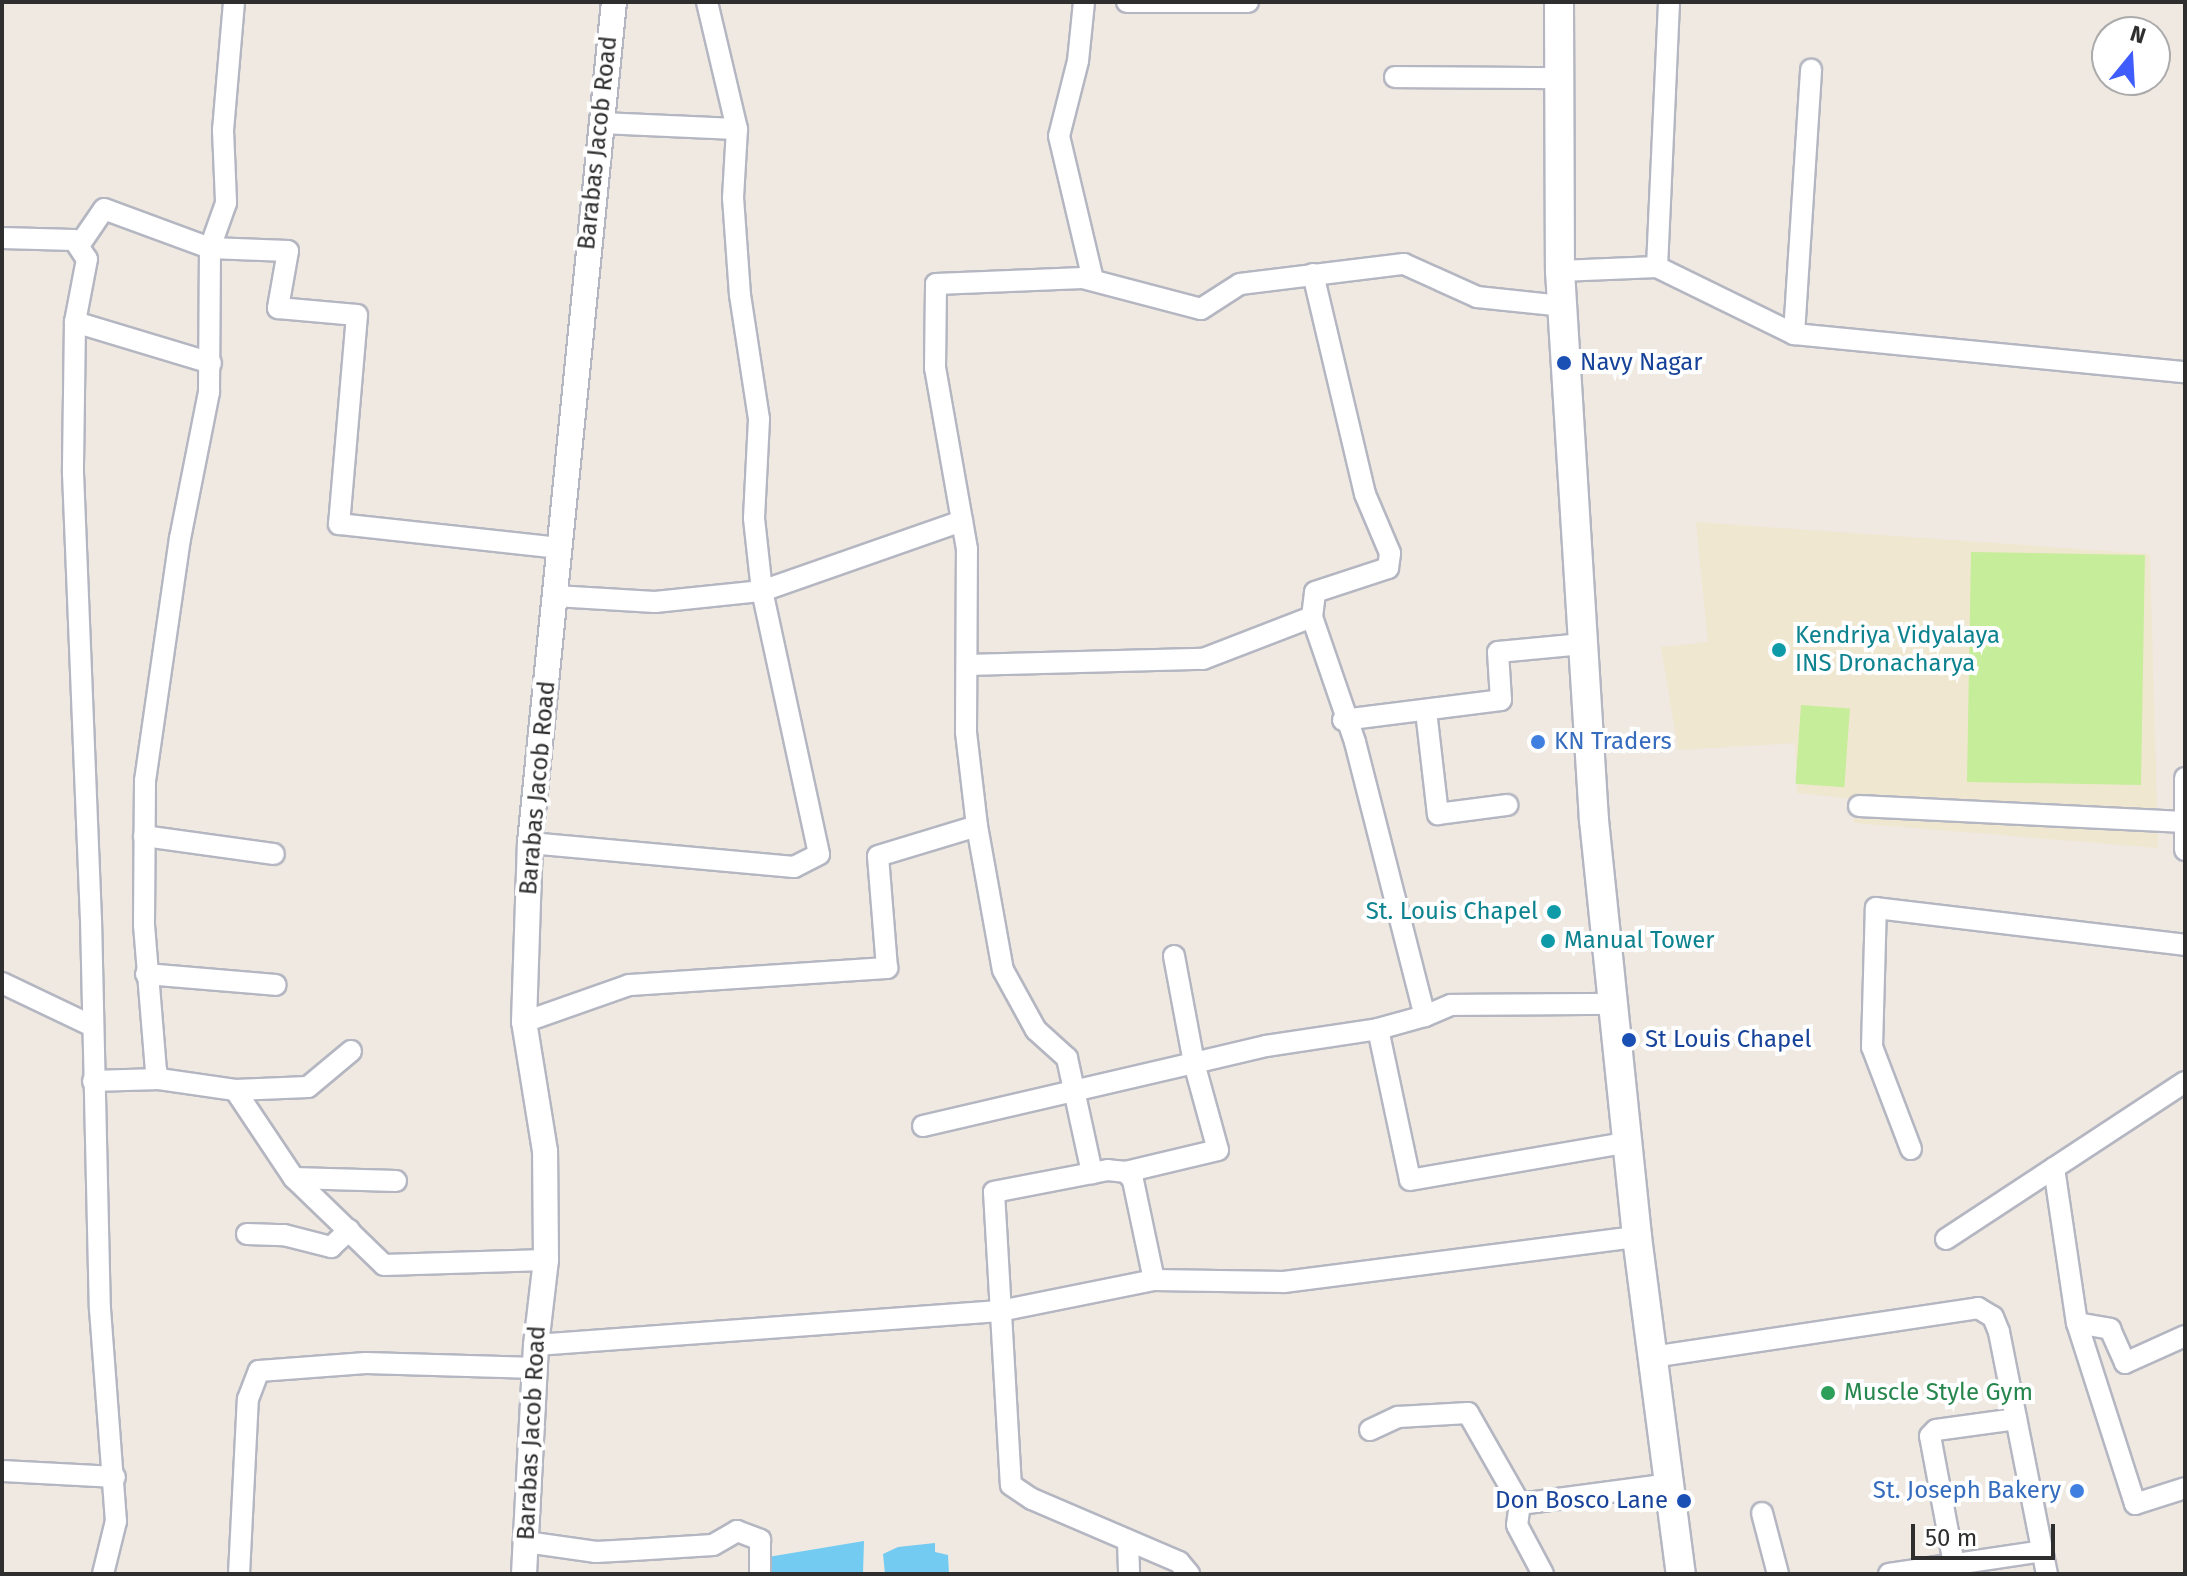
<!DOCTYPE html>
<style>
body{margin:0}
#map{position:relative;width:2187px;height:1576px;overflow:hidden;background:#efe9e1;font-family:"Fira Sans",sans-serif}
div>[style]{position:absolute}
.education>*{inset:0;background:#f0e7d0}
.pitch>*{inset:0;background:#c6ed99;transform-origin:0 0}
.water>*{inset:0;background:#73cbf2}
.roads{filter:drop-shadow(2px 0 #b4b6c1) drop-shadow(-2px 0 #b4b6c1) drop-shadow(0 2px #b4b6c1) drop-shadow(0 -2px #b4b6c1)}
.minor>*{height:20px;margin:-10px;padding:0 10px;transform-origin:10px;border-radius:10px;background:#fff}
.tertiary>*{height:24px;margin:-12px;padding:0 12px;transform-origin:12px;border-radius:12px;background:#fff}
.secondary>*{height:28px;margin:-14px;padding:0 14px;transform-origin:14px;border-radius:14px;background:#fff}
.dots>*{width:22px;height:22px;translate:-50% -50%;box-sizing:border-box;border:4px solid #fff;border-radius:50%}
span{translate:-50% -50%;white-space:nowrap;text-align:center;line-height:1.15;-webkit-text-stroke:8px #fff;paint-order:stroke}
.street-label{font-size:24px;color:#2e2e2e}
.transit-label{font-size:24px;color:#164399}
.left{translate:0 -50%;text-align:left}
.right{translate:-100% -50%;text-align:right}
.culture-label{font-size:24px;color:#0d838f}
.shop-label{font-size:24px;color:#366cbe}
.leisure-label{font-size:24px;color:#27864d}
.frame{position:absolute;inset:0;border:4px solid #2e2e2e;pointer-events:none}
.north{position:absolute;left:2091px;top:16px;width:80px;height:80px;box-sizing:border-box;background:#fff;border:2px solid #ababab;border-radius:50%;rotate:18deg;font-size:22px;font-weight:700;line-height:32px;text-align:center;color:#2e2e2e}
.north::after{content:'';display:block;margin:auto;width:28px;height:36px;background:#3f5cfd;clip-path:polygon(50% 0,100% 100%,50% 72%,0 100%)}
.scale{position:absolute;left:1911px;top:1524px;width:144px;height:36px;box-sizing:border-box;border:4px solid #2e2e2e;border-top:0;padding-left:10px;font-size:24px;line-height:28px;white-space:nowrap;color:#2e2e2e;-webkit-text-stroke:6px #fff;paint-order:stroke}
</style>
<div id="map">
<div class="education">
<div style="clip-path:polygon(1696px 522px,2150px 554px,2158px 848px,1854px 823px,1854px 799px,1797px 793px,1795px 743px,1678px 750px,1661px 647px,1708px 642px)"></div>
</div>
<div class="pitch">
<div style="left:1971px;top:552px;width:174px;height:230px;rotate:1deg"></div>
<div style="left:1801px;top:705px;width:49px;height:79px;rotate:4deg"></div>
</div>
<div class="water">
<div style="clip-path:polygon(864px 1541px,863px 1574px,772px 1574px,768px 1557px)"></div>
<div style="clip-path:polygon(935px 1543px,935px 1552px,948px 1555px,949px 1574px,885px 1574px,883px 1554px,898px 1547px)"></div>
</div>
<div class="roads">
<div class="minor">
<div style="left:234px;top:2px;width:128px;rotate:94.9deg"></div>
<div style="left:223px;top:130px;width:73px;rotate:87.6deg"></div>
<div style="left:226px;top:203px;width:48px;rotate:109.6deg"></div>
<div style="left:210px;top:248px;width:144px;rotate:90.4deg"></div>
<div style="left:209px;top:392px;width:149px;rotate:101.2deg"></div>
<div style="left:180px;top:538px;width:245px;rotate:98.2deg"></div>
<div style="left:145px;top:780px;width:145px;rotate:90.4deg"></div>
<div style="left:144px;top:925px;width:145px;rotate:85.3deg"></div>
<div style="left:156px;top:1070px;width:9px;rotate:72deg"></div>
<div style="left:159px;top:1079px;width:77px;rotate:8.2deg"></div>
<div style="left:235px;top:1090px;width:73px;rotate:-2.4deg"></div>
<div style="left:308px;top:1087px;width:56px;rotate:-39.9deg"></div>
<div style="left:1084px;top:2px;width:59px;rotate:95.8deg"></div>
<div style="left:1078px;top:61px;width:77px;rotate:104.2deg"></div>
<div style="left:1059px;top:136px;width:148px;rotate:76.7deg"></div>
<div style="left:1127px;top:2px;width:121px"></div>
<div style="left:1395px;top:77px;width:163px;rotate:0.4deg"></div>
<div style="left:600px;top:123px;width:137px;rotate:2.5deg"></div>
<div style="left:2px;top:238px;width:72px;rotate:1.6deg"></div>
<div style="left:74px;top:240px;width:23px;rotate:56deg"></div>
<div style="left:87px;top:259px;width:64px;rotate:100.8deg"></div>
<div style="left:75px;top:322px;width:151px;rotate:90.8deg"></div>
<div style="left:73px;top:473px;width:446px;rotate:87.7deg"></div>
<div style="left:91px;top:919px;width:390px;rotate:88.7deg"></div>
<div style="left:100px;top:1309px;width:213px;rotate:85.7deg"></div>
<div style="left:116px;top:1521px;width:55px;rotate:103.8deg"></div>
<div style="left:80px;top:244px;width:42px;rotate:-55.6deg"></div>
<div style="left:104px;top:209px;width:113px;rotate:20.2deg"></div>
<div style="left:210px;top:248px;width:78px;rotate:2.2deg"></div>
<div style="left:288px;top:251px;width:58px;rotate:100deg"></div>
<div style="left:278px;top:308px;width:79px;rotate:5.1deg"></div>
<div style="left:357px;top:315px;width:210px;rotate:94.9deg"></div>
<div style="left:339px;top:524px;width:221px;rotate:6.2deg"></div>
<div style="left:1657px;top:267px;width:265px;rotate:-87.4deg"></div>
<div style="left:1560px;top:271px;width:97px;rotate:-2.4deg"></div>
<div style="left:1657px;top:267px;width:153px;rotate:26.1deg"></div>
<div style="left:1794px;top:334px;width:393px;rotate:5.6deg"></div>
<div style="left:75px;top:322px;width:142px;rotate:16.8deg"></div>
<div style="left:1794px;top:334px;width:265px;rotate:-86.3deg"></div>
<div style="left:555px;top:596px;width:100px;rotate:3.4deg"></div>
<div style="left:655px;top:602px;width:108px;rotate:-5.9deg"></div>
<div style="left:762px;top:591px;width:212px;rotate:-19.3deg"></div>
<div style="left:1312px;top:617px;width:25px;rotate:-83deg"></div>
<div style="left:1315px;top:592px;width:77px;rotate:-18.2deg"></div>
<div style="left:1388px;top:568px;width:15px;rotate:-82deg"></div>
<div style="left:1390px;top:553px;width:64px;rotate:-113deg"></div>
<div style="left:1365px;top:494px;width:226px;rotate:-103.3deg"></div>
<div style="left:967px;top:665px;width:236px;rotate:-1.5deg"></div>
<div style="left:1203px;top:659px;width:117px;rotate:-21.1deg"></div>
<div style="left:1312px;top:617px;width:132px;rotate:71deg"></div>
<div style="left:1355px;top:742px;width:283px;rotate:75.7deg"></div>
<div style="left:1425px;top:1016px;width:28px;rotate:-23deg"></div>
<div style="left:1451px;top:1005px;width:163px;rotate:-0.4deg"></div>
<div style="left:1426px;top:711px;width:104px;rotate:83.4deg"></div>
<div style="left:1438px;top:814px;width:70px;rotate:-7.4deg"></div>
<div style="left:1343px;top:720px;width:159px;rotate:-7.2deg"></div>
<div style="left:1501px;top:700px;width:48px;rotate:-93.6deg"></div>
<div style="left:1498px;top:652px;width:85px;rotate:-5.4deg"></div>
<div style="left:2185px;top:778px;width:72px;rotate:90deg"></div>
<div style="left:1859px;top:806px;width:326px;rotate:2.8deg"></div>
<div style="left:977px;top:826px;width:146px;rotate:79.8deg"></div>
<div style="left:1003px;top:970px;width:68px;rotate:61.2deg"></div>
<div style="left:1036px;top:1030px;width:42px;rotate:42.1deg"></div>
<div style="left:1067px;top:1058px;width:118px;rotate:77.7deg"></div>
<div style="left:144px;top:836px;width:131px;rotate:7.9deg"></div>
<div style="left:530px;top:843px;width:265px;rotate:5.2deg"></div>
<div style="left:794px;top:867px;width:28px;rotate:-27deg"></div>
<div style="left:819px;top:854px;width:269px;rotate:-102.2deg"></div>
<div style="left:762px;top:591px;width:73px;rotate:-96.3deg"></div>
<div style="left:754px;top:518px;width:99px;rotate:-87.1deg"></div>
<div style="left:759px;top:419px;width:125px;rotate:-98.7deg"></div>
<div style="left:740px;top:295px;width:97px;rotate:-94.1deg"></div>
<div style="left:733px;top:198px;width:69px;rotate:-86.7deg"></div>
<div style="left:737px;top:129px;width:130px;rotate:-103.3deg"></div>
<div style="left:1174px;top:956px;width:109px;rotate:79.4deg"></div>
<div style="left:1194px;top:1063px;width:74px;rotate:-13.3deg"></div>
<div style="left:1266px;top:1046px;width:113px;rotate:-8.6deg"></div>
<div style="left:1378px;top:1029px;width:154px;rotate:78deg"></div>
<div style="left:1410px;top:1180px;width:222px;rotate:-9.8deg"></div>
<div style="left:146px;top:974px;width:130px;rotate:4.8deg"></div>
<div style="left:2px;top:983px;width:100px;rotate:25.5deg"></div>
<div style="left:524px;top:1022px;width:111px;rotate:-19.4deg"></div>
<div style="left:629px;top:985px;width:259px;rotate:-3.8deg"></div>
<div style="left:887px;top:968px;width:112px;rotate:-94.6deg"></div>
<div style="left:878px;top:856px;width:103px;rotate:-16.9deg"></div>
<div style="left:977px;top:826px;width:95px;rotate:-96.7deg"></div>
<div style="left:966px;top:732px;width:183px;rotate:-89.7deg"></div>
<div style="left:967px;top:549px;width:184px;rotate:-100deg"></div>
<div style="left:935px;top:368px;width:84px;rotate:-89.3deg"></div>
<div style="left:936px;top:284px;width:147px;rotate:-2.3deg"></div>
<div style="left:1083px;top:278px;width:122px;rotate:14.7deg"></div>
<div style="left:1201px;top:309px;width:46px;rotate:-32.7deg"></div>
<div style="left:1240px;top:284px;width:165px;rotate:-7deg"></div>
<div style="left:1404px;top:264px;width:80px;rotate:24.3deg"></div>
<div style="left:1477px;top:297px;width:85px;rotate:6deg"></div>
<div style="left:1378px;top:1029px;width:49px;rotate:-15.5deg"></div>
<div style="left:93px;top:1081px;width:66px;rotate:-1.7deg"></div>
<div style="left:235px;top:1090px;width:106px;rotate:56.2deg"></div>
<div style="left:294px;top:1178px;width:125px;rotate:44deg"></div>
<div style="left:384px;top:1265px;width:162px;rotate:-1.8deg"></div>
<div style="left:923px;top:1126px;width:278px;rotate:-13.1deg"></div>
<div style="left:1194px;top:1063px;width:90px;rotate:74.6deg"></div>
<div style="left:1218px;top:1150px;width:95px;rotate:166.6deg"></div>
<div style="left:1911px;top:1149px;width:109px;rotate:-110.9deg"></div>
<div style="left:1872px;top:1047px;width:139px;rotate:-88.4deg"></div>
<div style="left:1876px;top:908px;width:311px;rotate:6.8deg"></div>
<div style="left:2054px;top:1168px;width:157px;rotate:81.6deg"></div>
<div style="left:2077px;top:1323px;width:34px;rotate:10deg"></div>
<div style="left:2110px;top:1329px;width:37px;rotate:66deg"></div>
<div style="left:2125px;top:1363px;width:66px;rotate:-24.2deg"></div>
<div style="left:294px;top:1178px;width:102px;rotate:1.7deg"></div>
<div style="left:247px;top:1234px;width:37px;rotate:2deg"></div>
<div style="left:284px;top:1235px;width:49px;rotate:14.3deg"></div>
<div style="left:331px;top:1247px;width:25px;rotate:-43deg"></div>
<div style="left:1946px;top:1239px;width:286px;rotate:-33.3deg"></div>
<div style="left:1154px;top:1280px;width:102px;rotate:-101.9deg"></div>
<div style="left:1133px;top:1180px;width:11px;rotate:-131deg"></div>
<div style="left:1126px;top:1172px;width:18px;rotate:-174deg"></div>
<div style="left:1108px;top:1170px;width:116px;rotate:169.1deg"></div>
<div style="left:994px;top:1192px;width:293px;rotate:86.7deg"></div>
<div style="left:1011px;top:1485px;width:25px;rotate:34deg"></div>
<div style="left:1032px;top:1499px;width:160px;rotate:23.2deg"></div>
<div style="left:1179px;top:1562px;width:16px;rotate:50deg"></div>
<div style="left:2077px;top:1323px;width:190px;rotate:72.2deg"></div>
<div style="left:2135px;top:1504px;width:52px;rotate:-17.7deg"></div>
<div style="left:536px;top:1345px;width:465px;rotate:-4.2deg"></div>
<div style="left:1000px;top:1311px;width:157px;rotate:-11.4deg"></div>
<div style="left:1154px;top:1280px;width:130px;rotate:0.9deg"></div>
<div style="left:1284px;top:1282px;width:356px;rotate:-7.3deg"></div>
<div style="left:1652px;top:1357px;width:330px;rotate:-8.5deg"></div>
<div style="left:1978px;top:1308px;width:17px;rotate:31deg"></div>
<div style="left:1993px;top:1317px;width:16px;rotate:68deg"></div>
<div style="left:1999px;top:1332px;width:247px;rotate:78.8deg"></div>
<div style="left:1370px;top:1430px;width:31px;rotate:-25deg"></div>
<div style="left:1398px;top:1417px;width:70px;rotate:-3.3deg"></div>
<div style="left:1468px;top:1413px;width:105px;rotate:60.3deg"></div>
<div style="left:2px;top:1471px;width:113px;rotate:3deg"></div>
<div style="left:1762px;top:1513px;width:63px;rotate:75.3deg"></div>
<div style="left:526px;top:1542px;width:71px;rotate:8.1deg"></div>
<div style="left:596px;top:1552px;width:37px;rotate:-3deg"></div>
<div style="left:633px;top:1550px;width:80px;rotate:-3.6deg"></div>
<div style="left:713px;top:1545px;width:28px;rotate:-30deg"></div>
<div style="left:737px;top:1531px;width:25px;rotate:21deg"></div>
<div style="left:760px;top:1540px;width:34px;rotate:90deg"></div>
<div style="left:1128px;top:1542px;width:32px;rotate:88deg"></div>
<div style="left:1954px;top:1564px;width:130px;rotate:-100.6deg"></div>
<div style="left:1930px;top:1436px;width:8px;rotate:-45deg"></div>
<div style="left:1936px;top:1430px;width:81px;rotate:-7.8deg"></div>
<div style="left:239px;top:1574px;width:175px;rotate:-87.1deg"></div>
<div style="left:248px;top:1399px;width:30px;rotate:-69deg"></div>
<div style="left:259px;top:1371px;width:107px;rotate:-4.3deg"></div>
<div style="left:366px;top:1363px;width:170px;rotate:1.7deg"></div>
<div style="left:1543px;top:1574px;width:55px;rotate:-118deg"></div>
<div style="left:1517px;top:1525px;width:21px;rotate:-82deg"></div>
<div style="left:1520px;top:1504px;width:150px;rotate:-7.6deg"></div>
<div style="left:1889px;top:1574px;width:155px;rotate:-8.5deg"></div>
</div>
<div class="tertiary">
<div style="left:524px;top:1574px;width:229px;rotate:-87deg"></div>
<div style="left:536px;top:1345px;width:86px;rotate:-83.3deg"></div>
<div style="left:546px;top:1260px;width:109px;rotate:-90.5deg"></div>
<div style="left:545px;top:1151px;width:131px;rotate:-99.2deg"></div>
<div style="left:524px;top:1022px;width:179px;rotate:-88.1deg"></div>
<div style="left:530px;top:843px;width:845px;rotate:-84.3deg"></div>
</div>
<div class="secondary">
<div style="left:1559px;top:2px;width:269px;rotate:89.8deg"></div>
<div style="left:1560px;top:271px;width:550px;rotate:86.46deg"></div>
<div style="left:1594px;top:820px;width:419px;rotate:84.1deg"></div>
<div style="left:1637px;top:1237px;width:340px;rotate:82.6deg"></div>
</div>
</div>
<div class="dots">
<div style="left:1564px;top:363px;background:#1a4fb4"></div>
<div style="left:1779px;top:650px;background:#0f9aa8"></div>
<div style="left:1538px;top:742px;background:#3f7fe0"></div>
<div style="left:1554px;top:912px;background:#0f9aa8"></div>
<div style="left:1548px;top:941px;background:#0f9aa8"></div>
<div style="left:1629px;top:1040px;background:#1a4fb4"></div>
<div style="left:1828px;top:1393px;background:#2e9e5b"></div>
<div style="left:2077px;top:1491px;background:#3f7fe0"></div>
<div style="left:1684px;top:1501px;background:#1a4fb4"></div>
</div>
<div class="street-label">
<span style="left:598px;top:143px;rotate:-84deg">Barabas Jacob Road</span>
<span style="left:538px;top:788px;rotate:-85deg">Barabas Jacob Road</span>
<span style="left:532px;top:1433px;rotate:-87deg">Barabas Jacob Road</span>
</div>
<div class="transit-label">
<span class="left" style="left:1580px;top:363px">Navy Nagar</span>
<span class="left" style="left:1645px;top:1040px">St Louis Chapel</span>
<span class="right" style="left:1668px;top:1501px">Don Bosco Lane</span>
</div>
<div class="culture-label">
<span class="left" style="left:1795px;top:650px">Kendriya Vidyalaya<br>INS Dronacharya</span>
<span class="right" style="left:1538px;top:912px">St. Louis Chapel</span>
<span class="left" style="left:1564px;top:941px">Manual Tower</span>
</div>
<div class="shop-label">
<span class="left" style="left:1554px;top:742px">KN Traders</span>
<span class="right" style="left:2061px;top:1491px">St. Joseph Bakery</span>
</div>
<div class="leisure-label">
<span class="left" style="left:1844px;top:1393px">Muscle Style Gym</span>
</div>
<div class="frame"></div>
<div class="north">N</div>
<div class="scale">50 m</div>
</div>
